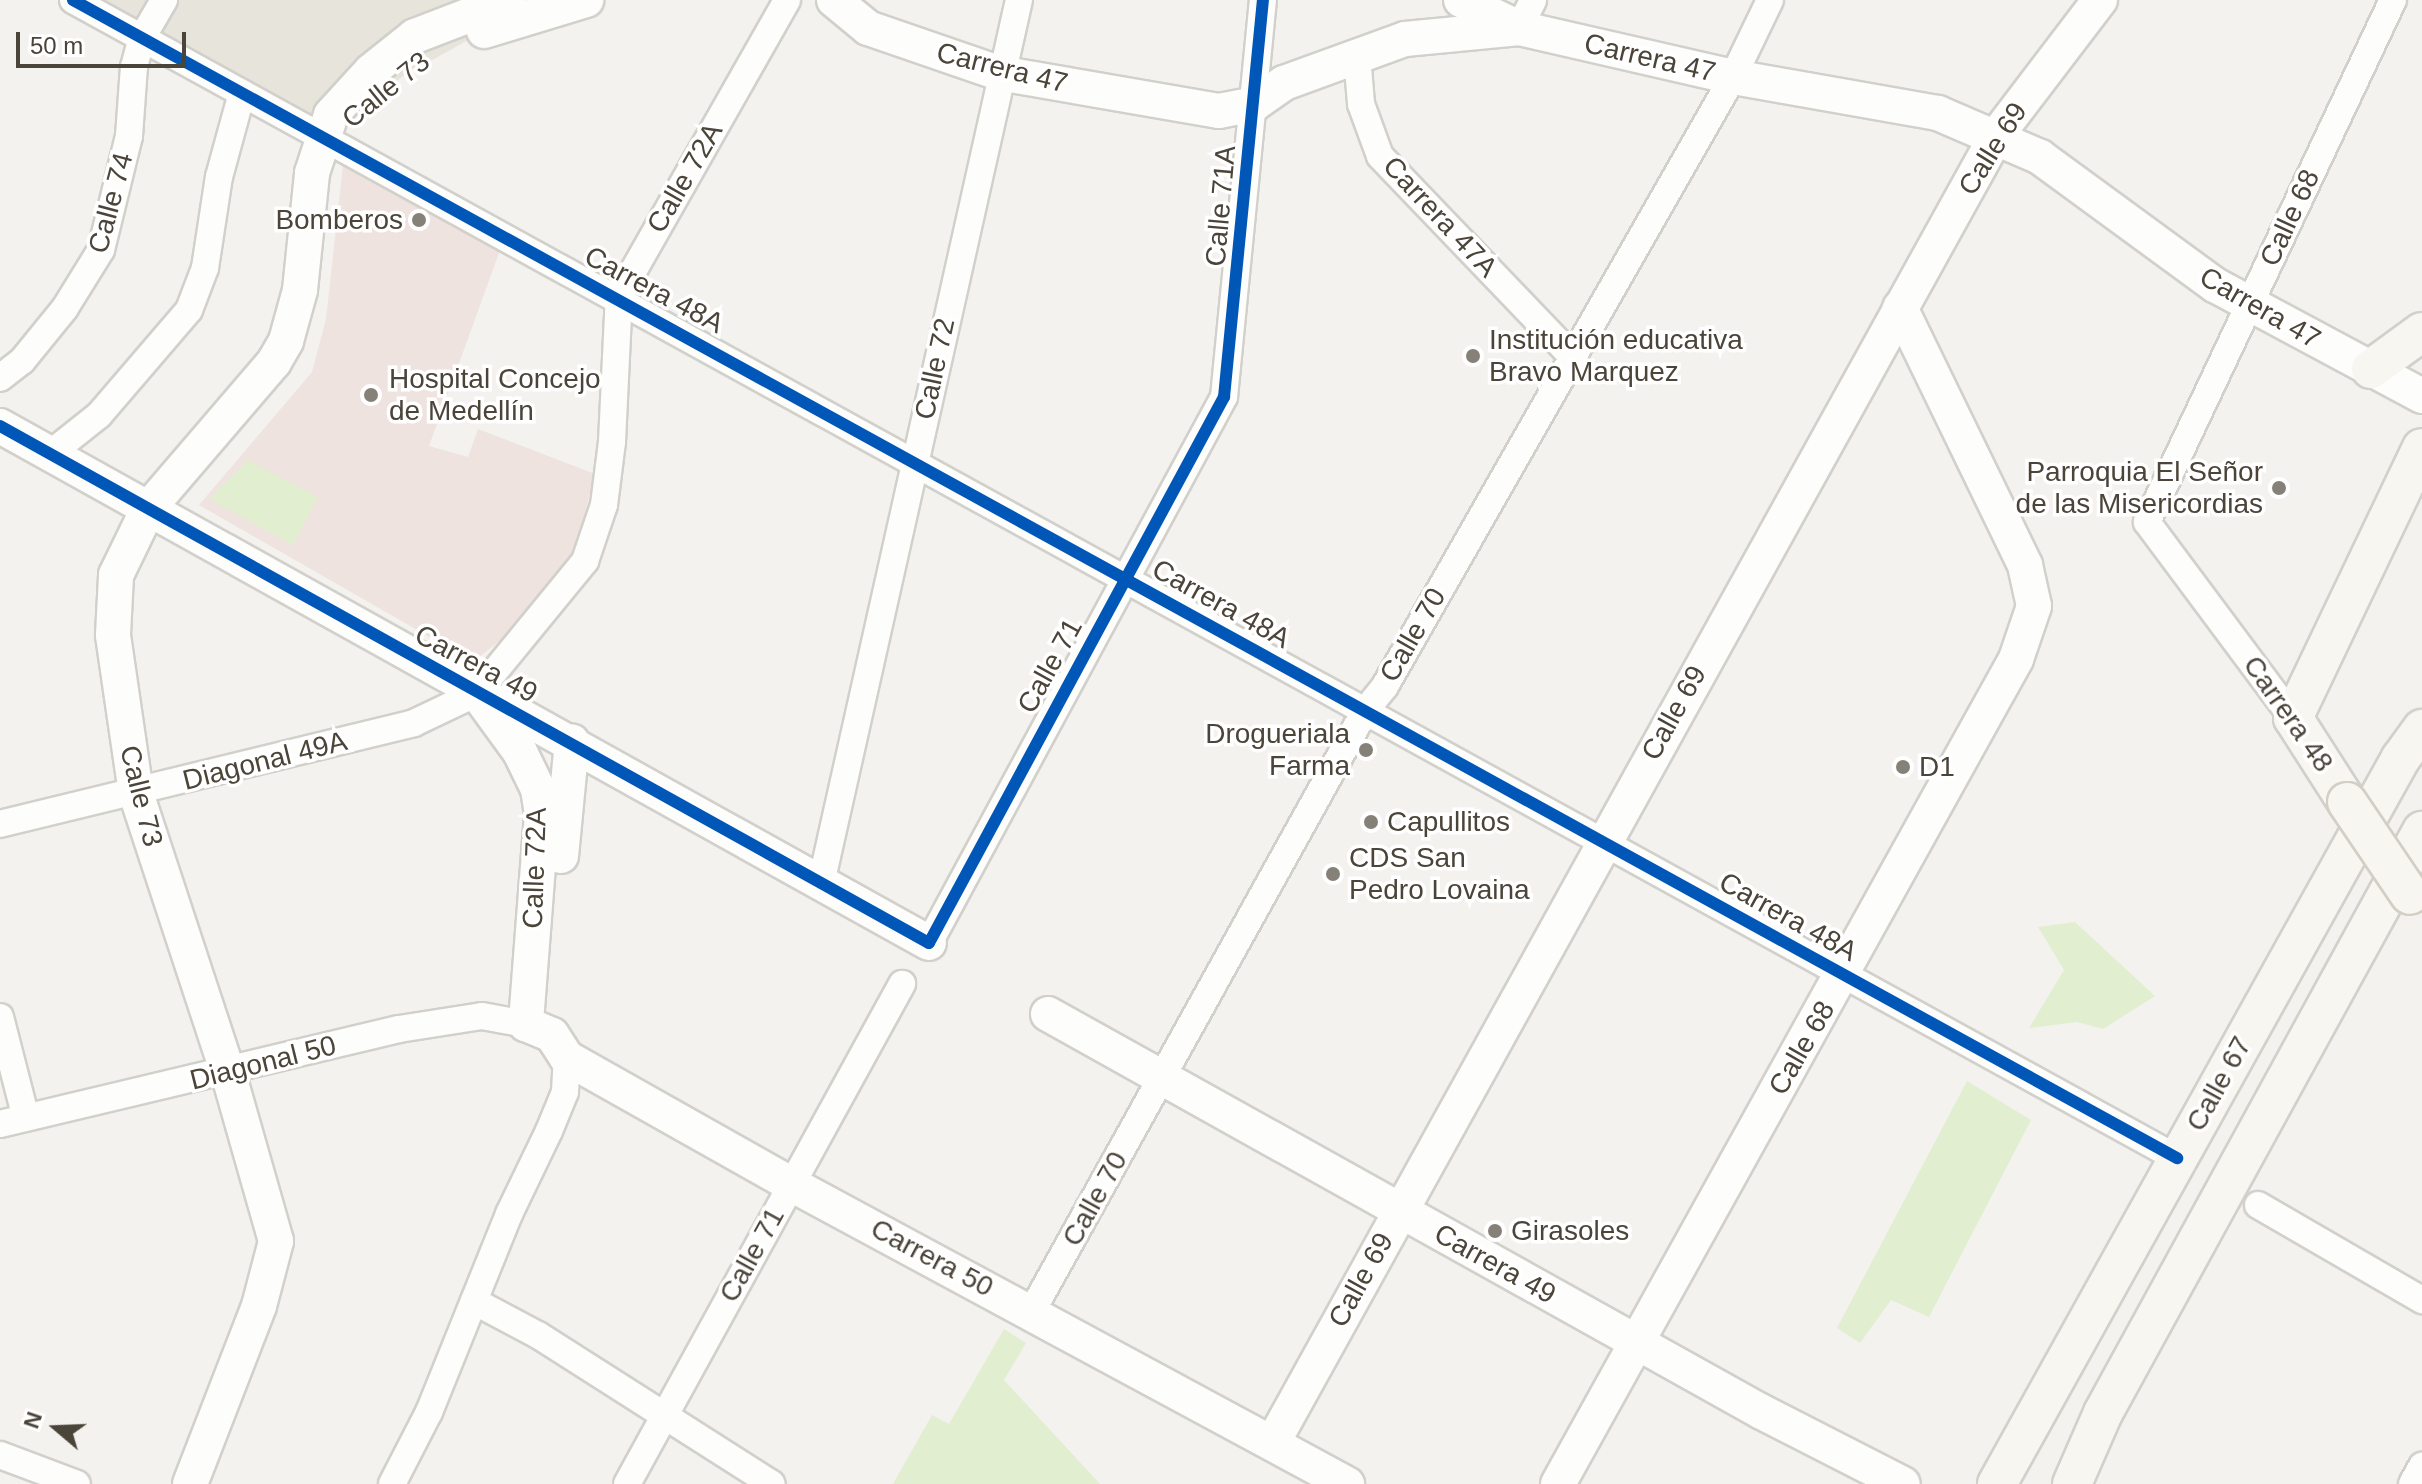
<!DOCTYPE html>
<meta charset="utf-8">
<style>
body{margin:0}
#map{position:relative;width:2422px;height:1484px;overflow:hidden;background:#f4f2ee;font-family:Helvetica,sans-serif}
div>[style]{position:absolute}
.residential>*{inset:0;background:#e7e4dc}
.medical>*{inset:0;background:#eee3df}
.green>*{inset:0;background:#e1eecf}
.roads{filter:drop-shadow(2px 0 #d2d0cb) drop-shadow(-2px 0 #d2d0cb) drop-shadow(0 2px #d2d0cb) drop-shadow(0 -2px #d2d0cb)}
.minor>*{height:26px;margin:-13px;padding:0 13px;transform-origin:13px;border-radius:13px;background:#fdfdfc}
.tertiary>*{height:34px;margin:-17px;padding:0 17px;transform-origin:17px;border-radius:17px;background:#fdfdfc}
.secondary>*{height:38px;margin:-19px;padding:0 19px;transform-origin:19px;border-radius:19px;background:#f7f6f1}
.bridges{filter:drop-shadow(2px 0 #d3cfc5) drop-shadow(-2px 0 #d3cfc5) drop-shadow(0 2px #d3cfc5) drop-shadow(0 -2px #d3cfc5)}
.secondary-bridge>*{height:38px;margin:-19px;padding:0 19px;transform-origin:19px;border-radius:19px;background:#f7f6f1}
.cycleway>*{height:12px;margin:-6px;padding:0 6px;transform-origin:6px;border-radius:6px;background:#0057b8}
.dots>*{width:22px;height:22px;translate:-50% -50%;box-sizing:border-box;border:4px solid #fff;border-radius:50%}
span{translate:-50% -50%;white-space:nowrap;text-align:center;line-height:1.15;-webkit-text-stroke:7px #fff;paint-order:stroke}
.street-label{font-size:28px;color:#4b4439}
.poi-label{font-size:28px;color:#4b4439}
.right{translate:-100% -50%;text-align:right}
.left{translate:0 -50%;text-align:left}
.north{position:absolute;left:16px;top:1388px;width:80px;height:80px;-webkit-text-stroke:6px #fff;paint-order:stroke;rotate:289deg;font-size:22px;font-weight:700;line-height:32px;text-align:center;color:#4b4439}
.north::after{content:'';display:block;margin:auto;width:28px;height:36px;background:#4b4439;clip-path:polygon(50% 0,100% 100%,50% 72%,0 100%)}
.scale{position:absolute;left:16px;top:32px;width:170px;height:36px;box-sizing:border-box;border:4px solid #4b4439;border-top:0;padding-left:10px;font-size:24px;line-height:28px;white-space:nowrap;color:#4b4439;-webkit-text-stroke:6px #fff;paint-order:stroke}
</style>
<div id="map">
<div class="residential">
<div style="clip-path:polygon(73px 0,560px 0,486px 30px,402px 77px,323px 138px)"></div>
</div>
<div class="medical">
<div style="clip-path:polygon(344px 156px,503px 242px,429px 446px,468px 457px,478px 429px,595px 474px,575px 552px,528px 618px,473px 662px,199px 505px,312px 372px,326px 319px)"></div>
</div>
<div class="green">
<div style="clip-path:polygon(248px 460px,318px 497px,293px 545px,209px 499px)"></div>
<div style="clip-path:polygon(2075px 922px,2155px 996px,2103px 1029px,2077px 1022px,2029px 1028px,2064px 970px,2038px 927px)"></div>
<div style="clip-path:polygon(1967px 1081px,2031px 1120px,1929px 1317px,1891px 1300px,1860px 1343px,1837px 1328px)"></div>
<div style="clip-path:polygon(1004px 1329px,1026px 1343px,1004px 1380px,1100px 1484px,893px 1484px,932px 1415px,949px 1424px)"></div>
</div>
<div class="roads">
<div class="minor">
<div style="left:73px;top:0;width:2402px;rotate:28.83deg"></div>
<div style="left:1519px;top:28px;width:31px;rotate:-63deg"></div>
<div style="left:1357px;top:55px;width:49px;rotate:85.3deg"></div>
<div style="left:1361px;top:104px;width:55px;rotate:69.9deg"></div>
<div style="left:1380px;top:156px;width:276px;rotate:46.2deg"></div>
<div style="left:0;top:378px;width:28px;rotate:-38deg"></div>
<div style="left:22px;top:361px;width:68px;rotate:-50.9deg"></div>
<div style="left:65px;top:308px;width:68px;rotate:-58.2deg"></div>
<div style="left:101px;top:250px;width:117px;rotate:-76.2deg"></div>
<div style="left:129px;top:136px;width:69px;rotate:-85.9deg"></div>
<div style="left:134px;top:67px;width:30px;rotate:-75deg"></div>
<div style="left:142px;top:38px;width:44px;rotate:-59.9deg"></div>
<div style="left:50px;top:454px;width:63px;rotate:-38.5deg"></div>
<div style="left:99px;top:415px;width:138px;rotate:-49.4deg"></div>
<div style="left:189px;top:310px;width:45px;rotate:-69.1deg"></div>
<div style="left:205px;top:268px;width:92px;rotate:-81.3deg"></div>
<div style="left:219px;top:177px;width:87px;rotate:-74.7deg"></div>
<div style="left:2293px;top:718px;width:244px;rotate:-126.7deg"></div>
<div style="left:2147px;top:522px;width:577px;rotate:-64.77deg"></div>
<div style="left:0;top:824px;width:426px;rotate:-13.7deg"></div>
<div style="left:414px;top:723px;width:70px;rotate:-25.5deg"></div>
<div style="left:477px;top:693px;width:171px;rotate:-50.7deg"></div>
<div style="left:585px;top:561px;width:59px;rotate:-71.3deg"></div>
<div style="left:604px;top:505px;width:64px;rotate:-82.8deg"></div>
<div style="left:612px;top:442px;width:146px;rotate:-87.3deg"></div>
<div style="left:619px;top:296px;width:340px;rotate:-60.4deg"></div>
<div style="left:822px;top:879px;width:901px;rotate:-77.37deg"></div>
<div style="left:929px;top:943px;width:621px;rotate:-61.62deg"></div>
<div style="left:1224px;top:397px;width:399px;rotate:-84.4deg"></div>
<div style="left:0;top:1017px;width:104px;rotate:75.6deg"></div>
<div style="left:0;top:1124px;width:410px;rotate:-13.4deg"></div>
<div style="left:399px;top:1029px;width:84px;rotate:-8.9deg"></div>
<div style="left:482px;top:1016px;width:45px;rotate:10.3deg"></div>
<div style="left:2258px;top:1205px;width:190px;rotate:30.1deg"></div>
<div style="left:474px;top:1301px;width:72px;rotate:28deg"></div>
<div style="left:538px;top:1335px;width:277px;rotate:32.5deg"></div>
<div style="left:1032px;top:1311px;width:686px;rotate:-60.97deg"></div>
<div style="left:1365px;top:711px;width:32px;rotate:-51deg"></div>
<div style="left:1385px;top:686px;width:701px;rotate:-60.26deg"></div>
<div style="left:1733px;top:77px;width:85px;rotate:-64.3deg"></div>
<div style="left:0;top:1455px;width:82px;rotate:20.6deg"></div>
<div style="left:392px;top:1484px;width:81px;rotate:-62.8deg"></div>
<div style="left:429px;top:1412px;width:214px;rotate:-68deg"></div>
<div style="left:509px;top:1214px;width:92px;rotate:-64.3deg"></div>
<div style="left:549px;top:1131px;width:42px;rotate:-67.7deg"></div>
<div style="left:565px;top:1092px;width:34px;rotate:-87deg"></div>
<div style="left:627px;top:1484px;width:571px;rotate:-61.19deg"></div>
<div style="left:2412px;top:1484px;width:21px;rotate:-61deg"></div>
</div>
<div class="tertiary">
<div style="left:834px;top:0;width:44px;rotate:39.5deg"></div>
<div style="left:868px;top:28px;width:139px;rotate:19deg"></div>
<div style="left:999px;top:73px;width:223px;rotate:9.8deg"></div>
<div style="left:1219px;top:111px;width:36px;rotate:-11deg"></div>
<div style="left:1254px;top:104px;width:37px;rotate:-35deg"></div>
<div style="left:1284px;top:83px;width:129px;rotate:-20deg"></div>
<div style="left:1405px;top:39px;width:115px;rotate:-5.5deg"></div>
<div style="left:1519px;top:28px;width:220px;rotate:12.9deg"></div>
<div style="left:1733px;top:77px;width:208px;rotate:10deg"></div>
<div style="left:1938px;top:113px;width:111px;rotate:23.3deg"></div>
<div style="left:2040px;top:157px;width:217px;rotate:36.2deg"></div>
<div style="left:2215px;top:285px;width:235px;rotate:28.2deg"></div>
<div style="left:1461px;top:0;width:64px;rotate:25.8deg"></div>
<div style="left:484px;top:31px;width:107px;rotate:-16.9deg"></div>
<div style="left:0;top:426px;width:1063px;rotate:29.1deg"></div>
<div style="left:477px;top:693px;width:73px;rotate:53.9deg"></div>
<div style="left:520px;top:752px;width:41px;rotate:64.1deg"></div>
<div style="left:538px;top:789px;width:25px;rotate:81deg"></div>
<div style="left:542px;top:814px;width:211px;rotate:94.4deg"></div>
<div style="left:526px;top:1024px;width:28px;rotate:23deg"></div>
<div style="left:552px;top:1035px;width:27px;rotate:57deg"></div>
<div style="left:567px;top:1058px;width:257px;rotate:29.4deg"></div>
<div style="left:791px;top:1184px;width:632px;rotate:28.35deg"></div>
<div style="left:561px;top:856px;width:115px;rotate:-84.5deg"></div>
<div style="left:1048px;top:1014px;width:817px;rotate:29.14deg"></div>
<div style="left:1762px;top:1412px;width:158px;rotate:27.1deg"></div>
<div style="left:1273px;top:1442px;width:1494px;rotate:-61.02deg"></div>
<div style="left:1997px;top:135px;width:170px;rotate:-52.7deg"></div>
<div style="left:190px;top:1484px;width:191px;rotate:-68.8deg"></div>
<div style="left:259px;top:1306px;width:67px;rotate:-75.3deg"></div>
<div style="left:276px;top:1241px;width:175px;rotate:-105.9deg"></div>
<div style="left:228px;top:1073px;width:295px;rotate:-108.2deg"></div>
<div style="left:136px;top:793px;width:160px;rotate:-98.3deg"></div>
<div style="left:113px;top:635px;width:60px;rotate:-87.1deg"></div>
<div style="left:116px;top:575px;width:73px;rotate:-64.1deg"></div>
<div style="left:148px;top:509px;width:194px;rotate:-49.4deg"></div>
<div style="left:274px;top:362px;width:24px;rotate:-60deg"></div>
<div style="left:286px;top:341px;width:53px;rotate:-74.6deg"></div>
<div style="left:300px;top:290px;width:118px;rotate:-84.1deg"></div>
<div style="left:312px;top:173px;width:61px;rotate:-71.9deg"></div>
<div style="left:331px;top:115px;width:59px;rotate:-47.7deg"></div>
<div style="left:371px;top:71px;width:56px;rotate:-38.5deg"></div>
<div style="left:415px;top:36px;width:101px;rotate:-21deg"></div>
<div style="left:1558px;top:1484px;width:944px;rotate:-60.96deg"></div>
<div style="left:2016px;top:659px;width:56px;rotate:-71.2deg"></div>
<div style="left:2034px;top:606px;width:42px;rotate:-102.4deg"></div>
<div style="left:2025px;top:565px;width:286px;rotate:-115.9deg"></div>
</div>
<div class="secondary">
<div style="left:2371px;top:369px;width:63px;rotate:-36deg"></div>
<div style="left:2347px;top:802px;width:100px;rotate:-122.7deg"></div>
<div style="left:2293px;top:718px;width:299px;rotate:-64.5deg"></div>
<div style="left:1997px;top:1484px;width:831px;rotate:-60.91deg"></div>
<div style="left:2401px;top:758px;width:36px;rotate:-54deg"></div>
<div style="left:2072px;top:1484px;width:77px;rotate:-66.4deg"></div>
<div style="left:2103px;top:1413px;width:664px;rotate:-61.27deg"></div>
</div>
</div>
<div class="bridges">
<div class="secondary-bridge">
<div style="left:2347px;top:802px;width:112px;rotate:55.9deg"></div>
</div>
</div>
<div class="cycleway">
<div style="left:73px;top:0;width:2402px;rotate:28.83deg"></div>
<div style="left:0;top:426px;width:1063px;rotate:29.1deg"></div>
<div style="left:929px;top:943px;width:621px;rotate:-61.62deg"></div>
<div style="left:1224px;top:397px;width:399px;rotate:-84.4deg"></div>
</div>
<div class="dots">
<div style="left:419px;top:220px;background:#868178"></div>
<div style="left:1473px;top:356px;background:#868178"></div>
<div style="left:371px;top:395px;background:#868178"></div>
<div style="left:2279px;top:488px;background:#868178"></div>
<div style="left:1366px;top:750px;background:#868178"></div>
<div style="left:1903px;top:767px;background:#868178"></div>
<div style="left:1371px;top:822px;background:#868178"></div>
<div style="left:1333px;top:874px;background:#868178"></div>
<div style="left:1495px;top:1231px;background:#868178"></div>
</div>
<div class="street-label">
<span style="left:1650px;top:58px;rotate:13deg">Carrera 47</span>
<span style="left:1002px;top:68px;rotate:14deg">Carrera 47</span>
<span style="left:386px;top:90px;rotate:-39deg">Calle 73</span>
<span style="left:1993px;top:149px;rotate:-58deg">Calle 69</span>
<span style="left:685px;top:178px;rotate:-60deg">Calle 72A</span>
<span style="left:111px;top:203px;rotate:-75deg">Calle 74</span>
<span style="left:1221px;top:206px;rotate:-85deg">Calle 71A</span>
<span style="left:1440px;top:217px;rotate:47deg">Carrera 47A</span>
<span style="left:2290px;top:218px;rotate:-65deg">Calle 68</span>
<span style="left:654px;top:290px;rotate:28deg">Carrera 48A</span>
<span style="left:2260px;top:308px;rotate:30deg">Carrera 47</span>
<span style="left:935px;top:369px;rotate:-78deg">Calle 72</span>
<span style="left:1221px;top:604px;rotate:29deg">Carrera 48A</span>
<span style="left:1413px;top:635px;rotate:-60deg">Calle 70</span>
<span style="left:476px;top:664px;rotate:28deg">Carrera 49</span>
<span style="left:1050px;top:666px;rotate:-61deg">Calle 71</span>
<span style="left:1674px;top:713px;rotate:-61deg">Calle 69</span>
<span style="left:2288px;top:714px;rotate:55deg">Carrera 48</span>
<span style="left:265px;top:761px;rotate:-14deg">Diagonal 49A</span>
<span style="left:141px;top:796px;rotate:76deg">Calle 73</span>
<span style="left:535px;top:868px;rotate:-88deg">Calle 72A</span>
<span style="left:1788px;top:917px;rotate:29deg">Carrera 48A</span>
<span style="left:1802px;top:1048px;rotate:-60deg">Calle 68</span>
<span style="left:263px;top:1063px;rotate:-14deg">Diagonal 50</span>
<span style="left:2219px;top:1084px;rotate:-61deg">Calle 67</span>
<span style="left:1095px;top:1199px;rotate:-61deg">Calle 70</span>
<span style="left:752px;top:1255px;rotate:-61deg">Calle 71</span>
<span style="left:932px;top:1258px;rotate:28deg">Carrera 50</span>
<span style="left:1495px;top:1264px;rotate:29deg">Carrera 49</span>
<span style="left:1361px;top:1280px;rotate:-61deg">Calle 69</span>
</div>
<div class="poi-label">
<span class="right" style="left:403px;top:220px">Bomberos</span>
<span class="left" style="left:1489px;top:356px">Institución educativa<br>Bravo Marquez</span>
<span class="left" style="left:389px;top:395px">Hospital Concejo<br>de Medellín</span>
<span class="right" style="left:2263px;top:488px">Parroquia El Señor<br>de las Misericordias</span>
<span class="right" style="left:1350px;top:750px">Drogueriala<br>Farma</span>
<span class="left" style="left:1919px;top:767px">D1</span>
<span class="left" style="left:1387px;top:822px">Capullitos</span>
<span class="left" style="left:1349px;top:874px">CDS San<br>Pedro Lovaina</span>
<span class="left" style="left:1511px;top:1231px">Girasoles</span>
</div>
<div class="north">N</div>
<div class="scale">50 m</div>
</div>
